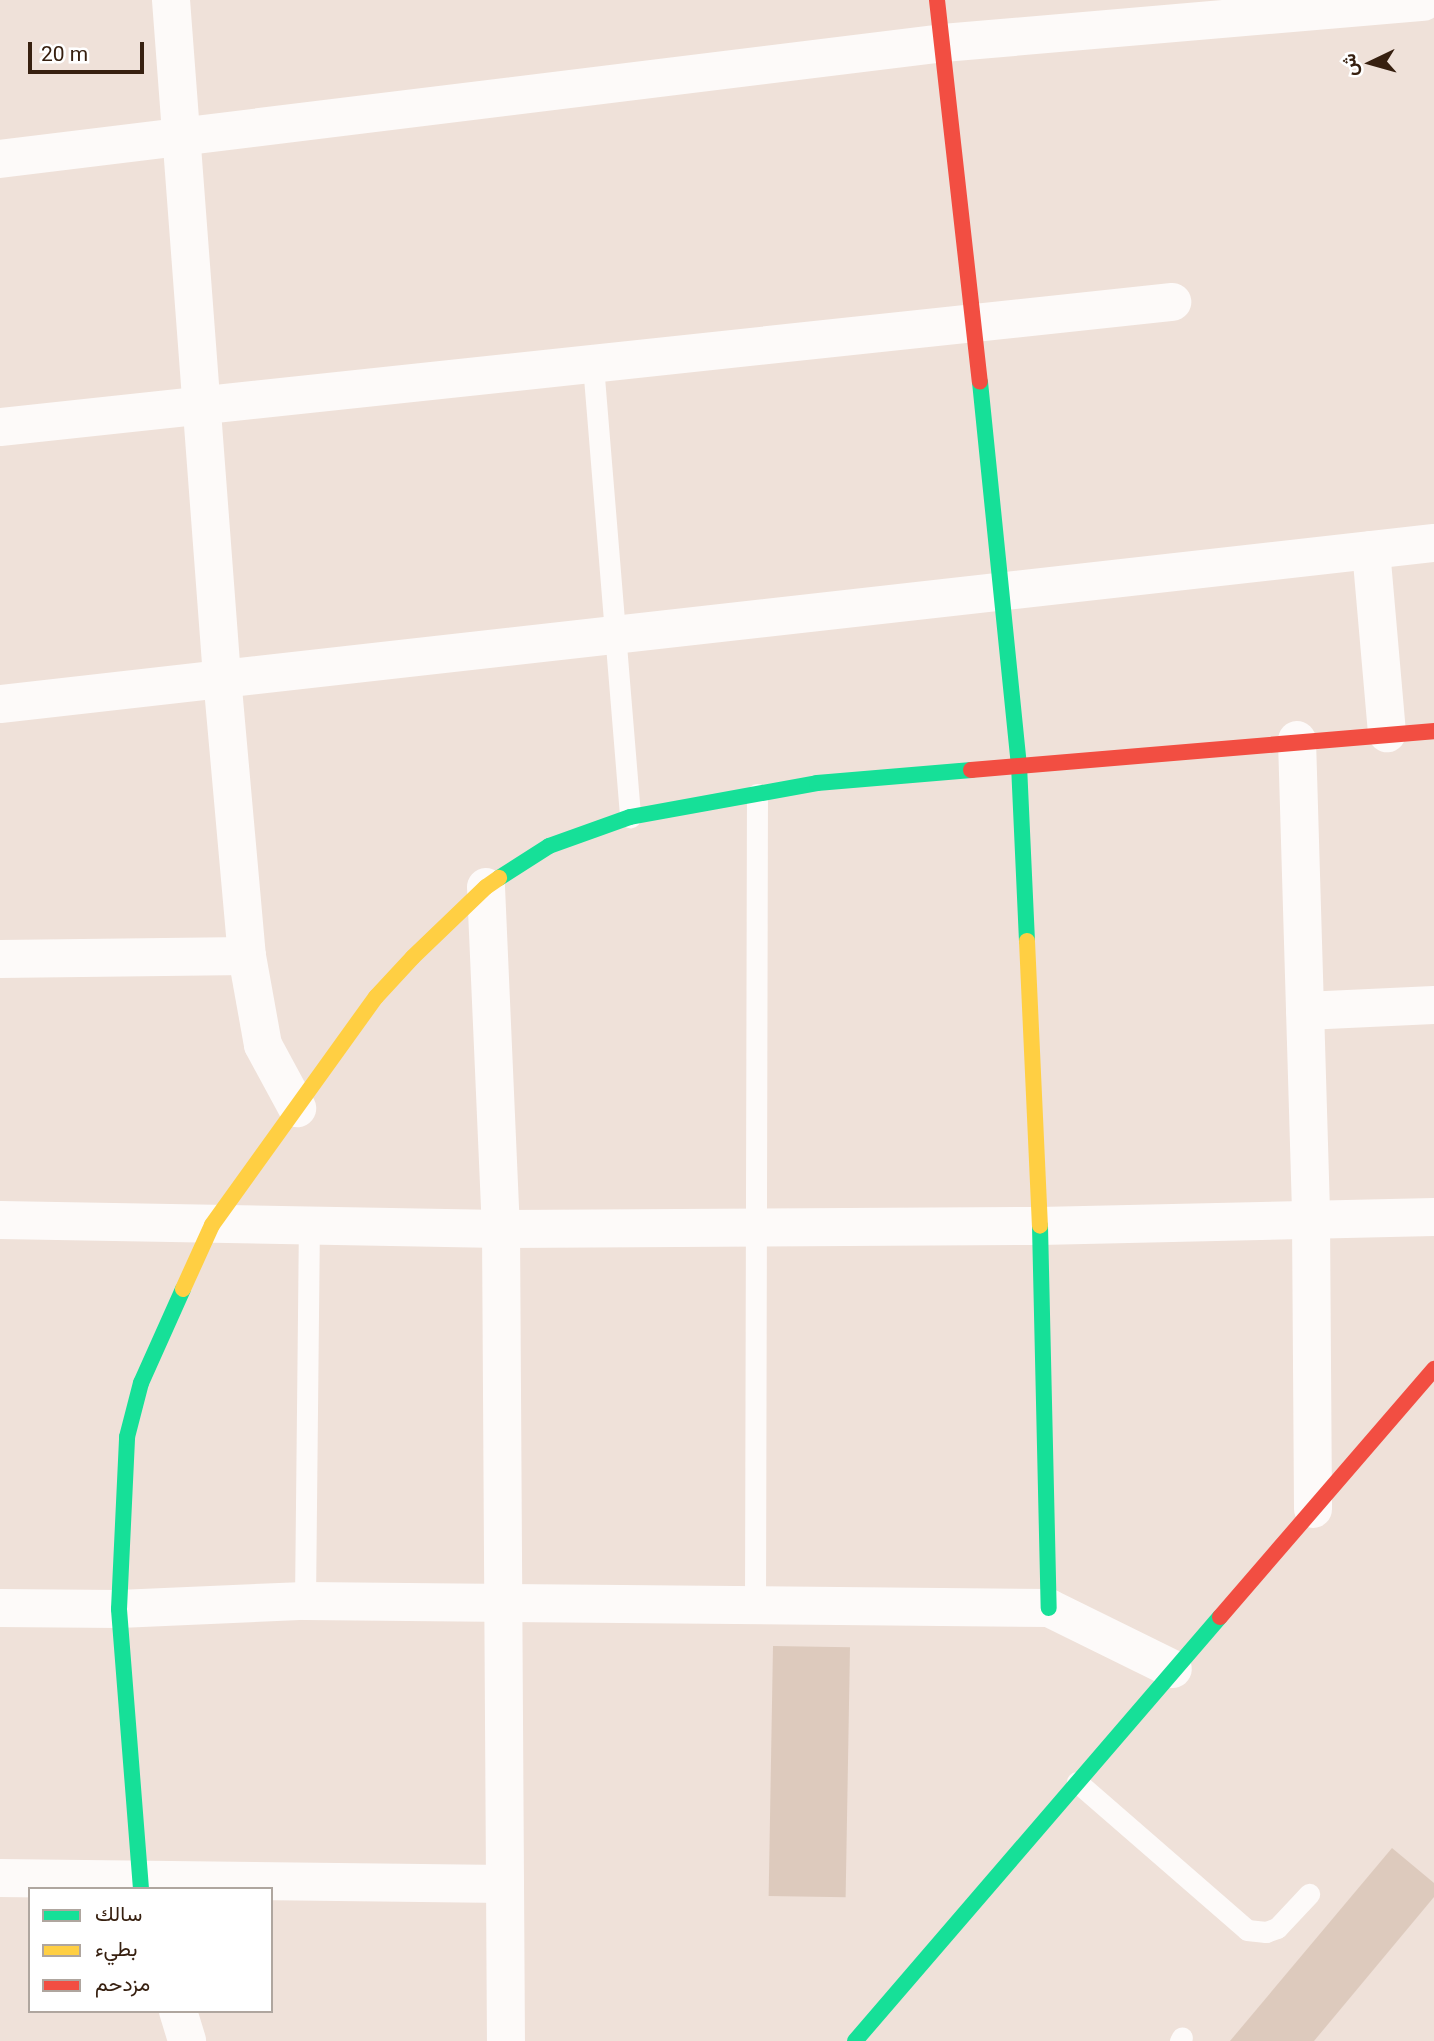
<!DOCTYPE html>
<meta charset="utf-8">
<style>
body{margin:0}
#map{position:relative;width:1434px;height:2041px;overflow:hidden;background:#efe1d9;font-family:Roboto,Vazirmatn,sans-serif}
div>[style]{position:absolute}
.building>*{inset:0;background:#ddcabd;transform-origin:0 0}
.lane>*{height:21px;margin:-10.5px;padding:0 10.5px;transform-origin:10.5px;border-radius:10.5px;background:#fdfaf9}
.street>*{height:38px;margin:-19px;padding:0 19px;transform-origin:19px;border-radius:19px;background:#fdfaf9}
.fast>*{height:16px;margin:-8px;padding:0 8px;transform-origin:8px;border-radius:8px;background:#16e098}
.slow>*{height:16px;margin:-8px;padding:0 8px;transform-origin:8px;border-radius:8px;background:#ffcf43}
.jam>*{height:16px;margin:-8px;padding:0 8px;transform-origin:8px;border-radius:8px;background:#f24e42}
span{translate:-50% -50%;white-space:nowrap;text-align:center;line-height:1.15;-webkit-text-stroke:5px #fff;paint-order:stroke}
.legend{position:absolute;left:28px;top:1887px;width:245px;height:126px;box-sizing:border-box;background:#fff;border:2px solid #afa69f;margin:0;padding:9px 12px;list-style:none;font-size:21px;color:#372010}
.legend li{display:flex;align-items:center;gap:14px;height:35px}
.legend b{width:35px;border:2px solid #afa69f}
.north{position:absolute;left:1336px;top:28px;width:70px;height:70px;-webkit-text-stroke:5px #fff;paint-order:stroke;rotate:265deg;font-size:19px;font-weight:700;line-height:28px;text-align:center;color:#372010}
.north::after{content:'';display:block;margin:auto;width:24px;height:32px;background:#372010;clip-path:polygon(50% 0,100% 100%,50% 72%,0 100%)}
.scale{position:absolute;left:28px;top:42px;width:116px;height:32px;box-sizing:border-box;border:4px solid #372010;border-top:0;padding-left:9px;font-size:21px;line-height:24px;white-space:nowrap;color:#372010;-webkit-text-stroke:5px #fff;paint-order:stroke}
</style>
<div id="map">
<div class="building">
<div style="left:773px;top:1646px;width:77px;height:250px;rotate:1deg"></div>
<div style="clip-path:polygon(1392px 1848px,1434px 1883px,1434px 1897px,1314px 2041px,1230px 2041px)"></div>
</div>
<div class="lane">
<div style="left:593px;top:365px;width:454px;rotate:85.3deg"></div>
<div style="left:305px;top:1601px;width:375px;rotate:-89.4deg"></div>
<div style="left:755px;top:1606px;width:812px;rotate:-89.86deg"></div>
<div style="left:1077px;top:1782px;width:225px;rotate:41deg"></div>
<div style="left:1247px;top:1930px;width:19px;rotate:6deg"></div>
<div style="left:1266px;top:1932px;width:12px;rotate:-20deg"></div>
<div style="left:1277px;top:1928px;width:47px;rotate:-46.7deg"></div>
<div style="left:1180px;top:2041px;width:4px;rotate:-63deg"></div>
</div>
<div class="street">
<div style="left:171px;top:0;width:679px;rotate:85.69deg"></div>
<div style="left:222px;top:677px;width:280px;rotate:84.9deg"></div>
<div style="left:247px;top:956px;width:90px;rotate:79.8deg"></div>
<div style="left:263px;top:1045px;width:72px;rotate:61.6deg"></div>
<div style="left:0;top:159px;width:950px;rotate:-7.01deg"></div>
<div style="left:943px;top:43px;width:482px;rotate:-4.9deg"></div>
<div style="left:0;top:427px;width:1179px;rotate:-6.09deg"></div>
<div style="left:1371px;top:550px;width:184px;rotate:85deg"></div>
<div style="left:0;top:704px;width:1443px;rotate:-6.41deg"></div>
<div style="left:1297px;top:740px;width:480px;rotate:88.3deg"></div>
<div style="left:1311px;top:1220px;width:289px;rotate:89.6deg"></div>
<div style="left:486px;top:887px;width:342px;rotate:87.5deg"></div>
<div style="left:501px;top:1229px;width:812px;rotate:89.65deg"></div>
<div style="left:0;top:959px;width:247px;rotate:-0.7deg"></div>
<div style="left:1305px;top:1011px;width:129px;rotate:-2.7deg"></div>
<div style="left:0;top:1220px;width:501px;rotate:1.03deg"></div>
<div style="left:501px;top:1229px;width:539px;rotate:-0.32deg"></div>
<div style="left:1040px;top:1226px;width:394px;rotate:-1.3deg"></div>
<div style="left:0;top:1608px;width:119px;rotate:0.5deg"></div>
<div style="left:119px;top:1609px;width:186px;rotate:-2.5deg"></div>
<div style="left:305px;top:1601px;width:744px;rotate:0.54deg"></div>
<div style="left:1049px;top:1608px;width:138px;rotate:26.2deg"></div>
<div style="left:0;top:1878px;width:505px;rotate:0.68deg"></div>
<div style="left:178px;top:2011px;width:31px;rotate:73deg"></div>
</div>
<div class="fast">
<div style="left:980px;top:382px;width:385px;rotate:84.2deg"></div>
<div style="left:1019px;top:765px;width:176px;rotate:87.4deg"></div>
<div style="left:499px;top:878px;width:59px;rotate:-32.6deg"></div>
<div style="left:549px;top:846px;width:86px;rotate:-19.7deg"></div>
<div style="left:630px;top:817px;width:190px;rotate:-10.3deg"></div>
<div style="left:817px;top:783px;width:155px;rotate:-4.8deg"></div>
<div style="left:1040px;top:1226px;width:382px;rotate:88.7deg"></div>
<div style="left:141px;top:1889px;width:281px;rotate:-94.5deg"></div>
<div style="left:119px;top:1609px;width:172px;rotate:-87.3deg"></div>
<div style="left:127px;top:1437px;width:56px;rotate:-75.5deg"></div>
<div style="left:141px;top:1383px;width:103px;rotate:-65.9deg"></div>
<div style="left:855px;top:2041px;width:559px;rotate:-49.28deg"></div>
</div>
<div class="slow">
<div style="left:1027px;top:941px;width:285px;rotate:87.4deg"></div>
<div style="left:183px;top:1289px;width:70px;rotate:-65.6deg"></div>
<div style="left:212px;top:1225px;width:281px;rotate:-54.3deg"></div>
<div style="left:376px;top:997px;width:54px;rotate:-47.2deg"></div>
<div style="left:413px;top:957px;width:101px;rotate:-43.8deg"></div>
<div style="left:486px;top:887px;width:16px;rotate:-35deg"></div>
</div>
<div class="jam">
<div style="left:937px;top:0;width:384px;rotate:83.6deg"></div>
<div style="left:971px;top:770px;width:465px;rotate:-4.8deg"></div>
<div style="left:1220px;top:1617px;width:328px;rotate:-49.2deg"></div>
</div>
<ul class="legend">
<li><b style="height:9px;background:#16e098"></b>سالك</li>
<li><b style="height:9px;background:#ffcf43"></b>بطيء</li>
<li><b style="height:9px;background:#f24e42"></b>مزدحم</li>
</ul>
<div class="north">ش</div>
<div class="scale">20 m</div>
</div>
